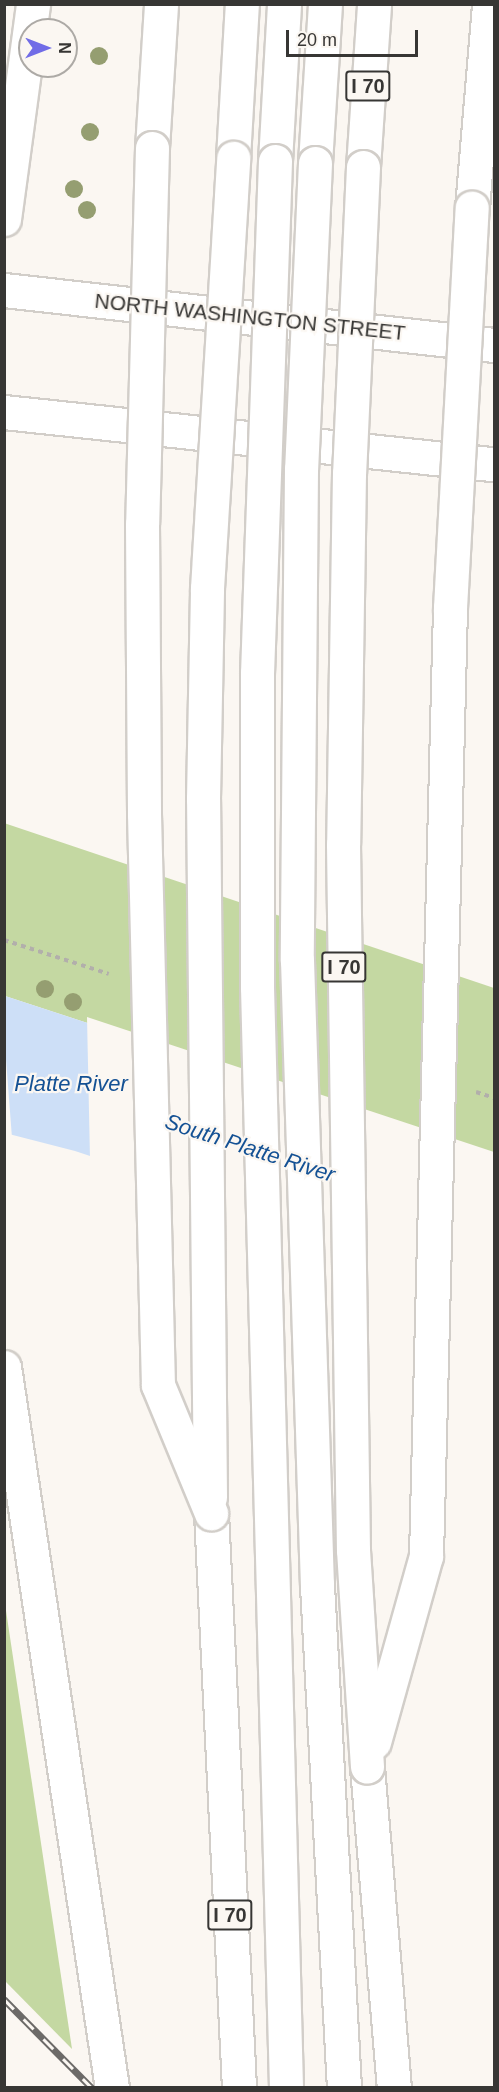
<!DOCTYPE html>
<style>
body{margin:0}
#map{position:relative;width:499px;height:2092px;overflow:hidden;background:#fbf7f2;font-family:Arial,sans-serif}
div>[style]{position:absolute}
.green>*{inset:0;background:#c4d8a2}
.water>*{inset:0;background:#cddff7}
.pier>*{inset:0;background:#fbf7f2}
.path>*{height:4px;margin-top:-2px;transform-origin:0;background:repeating-linear-gradient(90deg,#b2afab 0 4.5px,transparent 0 9px)}
.roads{filter:drop-shadow(2px 0 #d2cec9) drop-shadow(-2px 0 #d2cec9) drop-shadow(0 2px #d2cec9) drop-shadow(0 -2px #d2cec9)}
.secondary>*{height:33px;margin:-16.5px;padding:0 16.5px;transform-origin:16.5px;border-radius:16.5px;background:#fff}
.motorway>*{height:33px;margin:-16.5px;padding:0 16.5px;transform-origin:16.5px;border-radius:16.5px;background:#fff}
.rail>*{height:7px;margin-top:-3.5px;transform-origin:0;background:repeating-linear-gradient(90deg,#fbf7f2 0 14px,#6c6a68 0 28px);box-sizing:border-box;border-block:2px solid #6c6a68}
.bridges{filter:drop-shadow(2px 0 #d2cec9) drop-shadow(-2px 0 #d2cec9) drop-shadow(0 2px #d2cec9) drop-shadow(0 -2px #d2cec9)}
.motorway-bridge>*{height:33px;margin:-16.5px;padding:0 16.5px;transform-origin:16.5px;border-radius:16.5px;background:#fff}
.trees>*{width:18px;height:18px;margin:-9px;border-radius:50%;background:#959e71}
span{translate:-50% -50%;white-space:nowrap;text-align:center;line-height:1.15;-webkit-text-stroke:4.5px #fbf7f2;paint-order:stroke}
.shield-label span{padding:2px 4px;background:#fbf7f2;border:2px solid;border-radius:4px;-webkit-text-stroke-width:0}
.shield-label{font-size:20px;color:#373634;font-weight:700}
.street-label{font-size:21px;color:#373634}
.water-label{font-size:22px;color:#145194;font-style:italic}
.frame{position:absolute;inset:0;border:6px solid #373634;pointer-events:none}
.north{position:absolute;left:18px;top:18px;width:60px;height:60px;box-sizing:border-box;background:#fbf7f2;border:2px solid #adaaa6;border-radius:50%;rotate:90deg;font-size:16px;font-weight:700;line-height:24px;text-align:center;color:#373634}
.north::after{content:'';display:block;margin:auto;width:21px;height:27px;background:#716ce7;clip-path:polygon(50% 0,100% 100%,50% 72%,0 100%)}
.scale{position:absolute;left:286px;top:30px;width:132px;height:27px;box-sizing:border-box;border:3px solid #373634;border-top:0;padding-left:8px;font-size:18px;line-height:21px;white-space:nowrap;color:#373634;-webkit-text-stroke:4px #fbf7f2;paint-order:stroke}
</style>
<div id="map">
<div class="green">
<div style="clip-path:polygon(4px 823px,494px 988px,494px 1156px,5px 996px)"></div>
<div style="clip-path:polygon(5px 1604px,72px 2049px,5px 1981px)"></div>
</div>
<div class="water">
<div style="clip-path:polygon(5px 996px,494px 1156px,494px 1290px,75px 1151px,5px 1133px)"></div>
</div>
<div class="pier">
<div style="clip-path:polygon(87px 1017px,494px 1152px,494px 1293px,90px 1159px)"></div>
<div style="clip-path:polygon(4px 1046px,5px 1046px,12px 1138px,4px 1136px)"></div>
</div>
<div class="path">
<div style="left:4px;top:940px;width:110px;rotate:17.9deg"></div>
<div style="left:476px;top:1092px;width:19px;rotate:18deg"></div>
</div>
<div class="roads">
<div class="secondary">
<div style="left:4px;top:290px;width:493px;rotate:6.4deg"></div>
<div style="left:4px;top:412px;width:493px;rotate:6.1deg"></div>
</div>
<div class="motorway">
<div style="left:152px;top:148px;width:144px;rotate:-86.4deg"></div>
<div style="left:233px;top:158px;width:154px;rotate:-86.7deg"></div>
<div style="left:275px;top:161px;width:157px;rotate:-86.7deg"></div>
<div style="left:315px;top:163px;width:159px;rotate:-86.4deg"></div>
<div style="left:363px;top:167px;width:163px;rotate:-86.1deg"></div>
<div style="left:472px;top:208px;width:205px;rotate:-85.2deg"></div>
<div style="left:4px;top:219px;width:217px;rotate:-82.3deg"></div>
<div style="left:4px;top:1367px;width:729px;rotate:81.48deg"></div>
<div style="left:211px;top:1513px;width:576px;rotate:87.21deg"></div>
<div style="left:367px;top:1767px;width:322px;rotate:85.2deg"></div>
</div>
</div>
<div class="rail">
<div style="left:4px;top:1999px;width:125px;rotate:45.3deg"></div>
</div>
<div class="bridges">
<div class="motorway-bridge">
<div style="left:152px;top:148px;width:376px;rotate:91.5deg"></div>
<div style="left:142px;top:524px;width:290px;rotate:89.6deg"></div>
<div style="left:144px;top:814px;width:571px;rotate:88.6deg"></div>
<div style="left:158px;top:1385px;width:139px;rotate:67.5deg"></div>
<div style="left:275px;top:161px;width:512px;rotate:92.01deg"></div>
<div style="left:257px;top:673px;width:314px;rotate:90deg"></div>
<div style="left:257px;top:987px;width:1101px;rotate:88.49deg"></div>
<div style="left:315px;top:163px;width:306px;rotate:92.6deg"></div>
<div style="left:301px;top:469px;width:491px;rotate:90.5deg"></div>
<div style="left:297px;top:960px;width:625px;rotate:88.17deg"></div>
<div style="left:317px;top:1585px;width:504px;rotate:86.93deg"></div>
<div style="left:363px;top:167px;width:306px;rotate:92.6deg"></div>
<div style="left:349px;top:473px;width:371px;rotate:90.9deg"></div>
<div style="left:343px;top:844px;width:706px;rotate:89.19deg"></div>
<div style="left:353px;top:1550px;width:217px;rotate:86.3deg"></div>
<div style="left:210px;top:1497px;width:698px;rotate:-90.57deg"></div>
<div style="left:203px;top:799px;width:211px;rotate:-88.9deg"></div>
<div style="left:207px;top:588px;width:431px;rotate:-86.5deg"></div>
<div style="left:374px;top:1742px;width:193px;rotate:-74.4deg"></div>
<div style="left:426px;top:1556px;width:948px;rotate:-88.55deg"></div>
<div style="left:450px;top:608px;width:401px;rotate:-86.9deg"></div>
</div>
</div>
<div class="trees">
<div style="left:99px;top:56px"></div>
<div style="left:90px;top:132px"></div>
<div style="left:74px;top:189px"></div>
<div style="left:87px;top:210px"></div>
<div style="left:45px;top:989px"></div>
<div style="left:73px;top:1002px"></div>
</div>
<div class="shield-label">
<span style="left:368px;top:86px">I 70</span>
<span style="left:344px;top:967px">I 70</span>
<span style="left:230px;top:1915px">I 70</span>
</div>
<div class="street-label">
<span style="left:250px;top:317px;rotate:6deg">NORTH WASHINGTON STREET</span>
</div>
<div class="water-label">
<span style="left:71px;top:1084px">Platte River</span>
<span style="left:250px;top:1148px;rotate:18deg">South Platte River</span>
</div>
<div class="frame"></div>
<div class="north">N</div>
<div class="scale">20 m</div>
</div>
